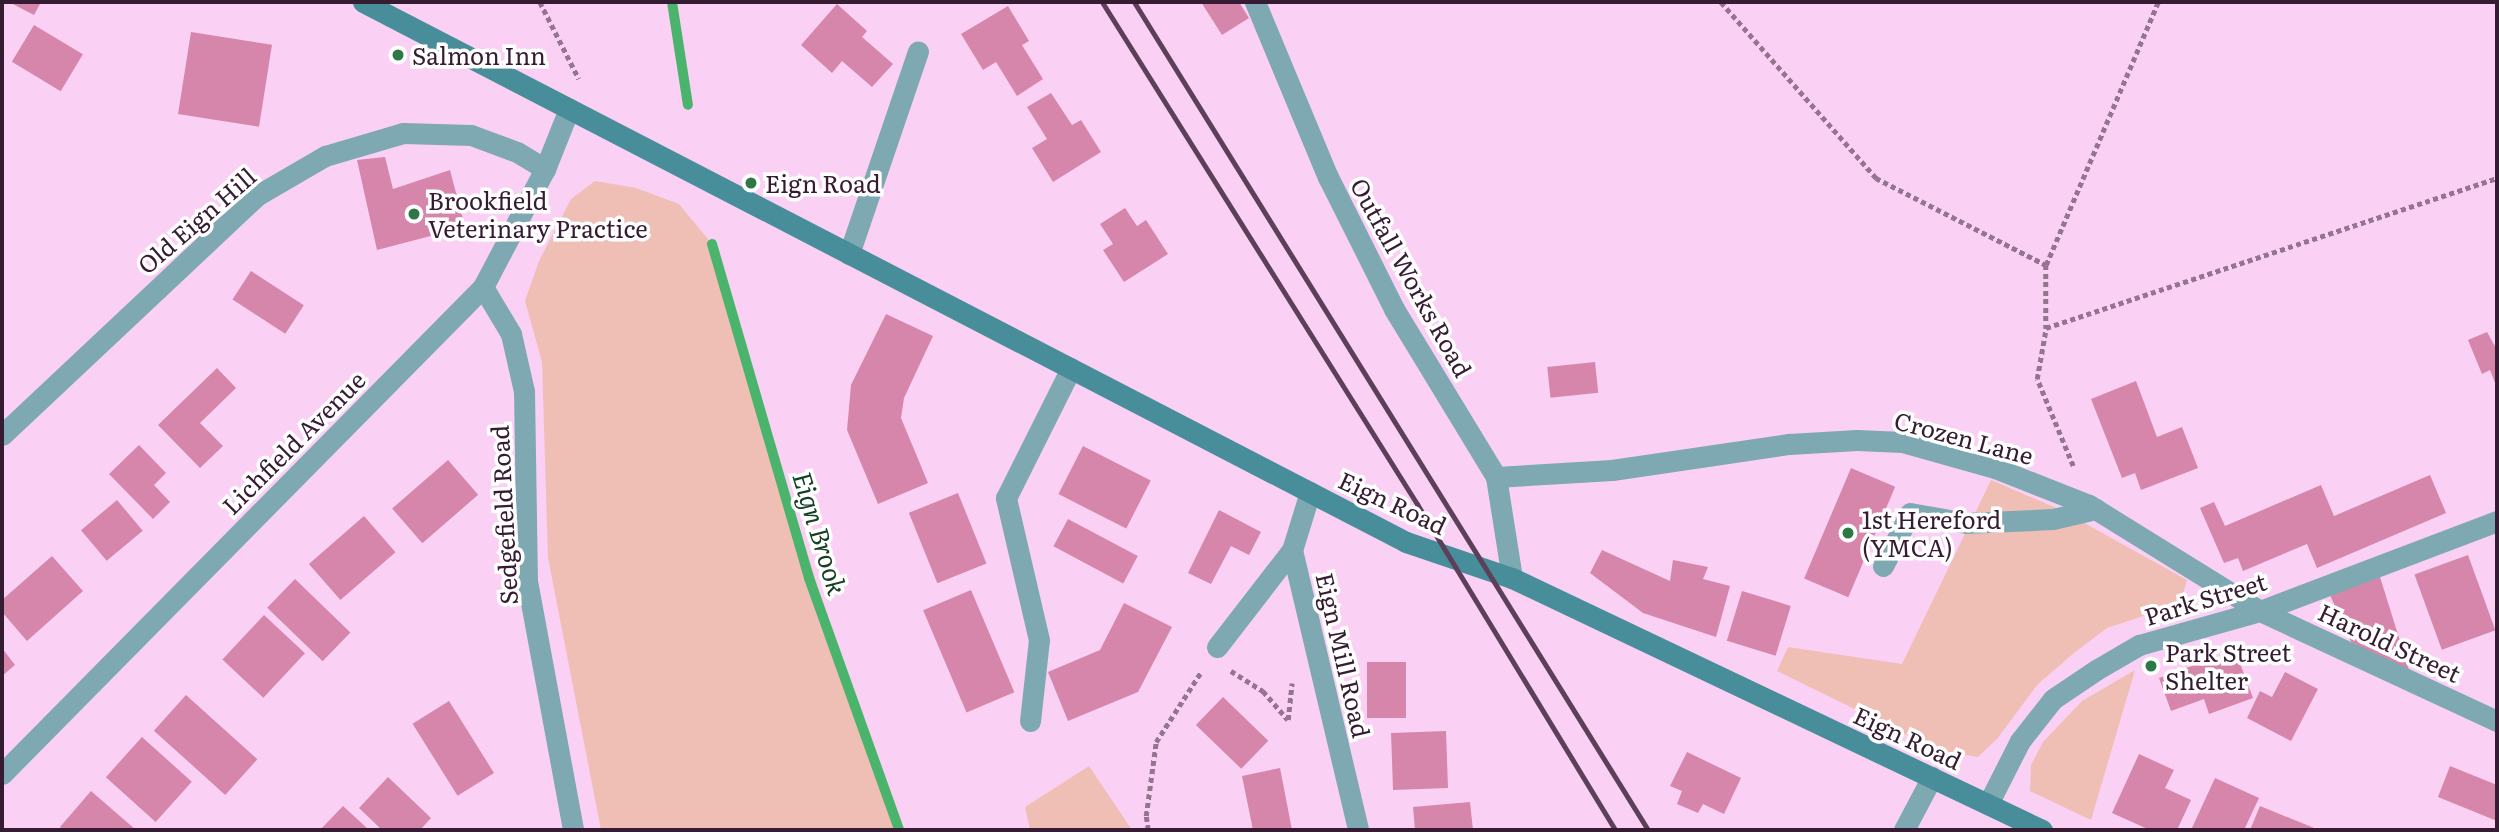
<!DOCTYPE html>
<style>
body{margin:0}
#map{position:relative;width:2499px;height:832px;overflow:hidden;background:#fad1f4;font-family:Literata,serif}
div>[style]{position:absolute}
.green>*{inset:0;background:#efbfb6}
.stream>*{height:10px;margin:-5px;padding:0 5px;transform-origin:5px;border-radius:5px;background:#4ab46c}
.building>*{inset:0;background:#d586aa;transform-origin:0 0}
.path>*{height:4.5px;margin-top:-2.25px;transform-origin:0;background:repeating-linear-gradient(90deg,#957490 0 5px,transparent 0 8.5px)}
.service>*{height:21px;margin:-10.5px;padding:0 10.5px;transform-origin:10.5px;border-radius:10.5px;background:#7ea9b2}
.minor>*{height:21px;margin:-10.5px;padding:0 10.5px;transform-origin:10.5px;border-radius:10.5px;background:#7ea9b2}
.secondary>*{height:21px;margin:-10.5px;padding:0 10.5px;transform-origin:10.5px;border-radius:10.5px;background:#488e9a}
.rail>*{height:5px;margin:-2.5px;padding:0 2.5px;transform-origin:2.5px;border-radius:2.5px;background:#5c4059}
.dots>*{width:19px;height:19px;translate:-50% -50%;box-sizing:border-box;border:4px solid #fff;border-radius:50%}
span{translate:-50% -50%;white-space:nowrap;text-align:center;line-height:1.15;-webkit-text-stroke:7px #fff;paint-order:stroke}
.poi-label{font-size:24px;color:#351c32}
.left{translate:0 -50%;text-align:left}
.street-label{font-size:24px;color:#351c32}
.water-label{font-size:26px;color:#154023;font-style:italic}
.frame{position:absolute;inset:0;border:4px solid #351c32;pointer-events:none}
</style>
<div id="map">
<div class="green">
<div style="clip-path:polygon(595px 181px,636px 188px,679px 204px,712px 244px,880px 789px,902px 830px,601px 830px,548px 558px,542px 362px,525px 301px,539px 261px,571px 199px)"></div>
<div style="clip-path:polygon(1991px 480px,2061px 510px,2187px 580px,2180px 604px,2107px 628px,2074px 653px,2038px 684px,1997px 739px,1978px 757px,1938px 750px,1777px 671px,1788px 647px,1902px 664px)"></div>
<div style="clip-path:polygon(2135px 670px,2091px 820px,2030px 791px,2031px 765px,2043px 742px,2082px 701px)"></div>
<div style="clip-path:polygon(1089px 766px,1132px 830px,1030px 830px,1025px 807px)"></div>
</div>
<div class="stream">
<div style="left:672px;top:2px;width:104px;rotate:81.2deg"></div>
<div style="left:712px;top:244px;width:348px;rotate:73.8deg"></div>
<div style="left:809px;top:578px;width:268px;rotate:70.3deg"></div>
</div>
<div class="building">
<div style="clip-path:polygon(9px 2px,41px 2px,34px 15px)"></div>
<div style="clip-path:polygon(1201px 2px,1239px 2px,1249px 18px,1222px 35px)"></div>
<div style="clip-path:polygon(837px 4px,867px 31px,862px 37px,893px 64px,872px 87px,842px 61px,832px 73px,801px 45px)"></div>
<div style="clip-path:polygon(1008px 6px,1029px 41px,1022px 45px,1043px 79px,1017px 96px,996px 62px,983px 70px,961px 34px)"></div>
<div style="left:34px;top:25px;width:57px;height:43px;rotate:31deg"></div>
<div style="left:191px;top:32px;width:82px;height:83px;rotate:9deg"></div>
<div style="clip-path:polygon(1051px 93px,1072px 125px,1081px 120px,1101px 152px,1053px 182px,1032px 148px,1047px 139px,1027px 107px)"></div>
<div style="clip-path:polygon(385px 157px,393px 189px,450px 170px,465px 227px,377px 250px,357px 160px)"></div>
<div style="clip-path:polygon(1125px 208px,1137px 226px,1146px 220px,1168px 254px,1124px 282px,1103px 250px,1113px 244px,1100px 224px)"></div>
<div style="left:251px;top:271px;width:63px;height:34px;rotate:33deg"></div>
<div style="clip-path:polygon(886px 314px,933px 336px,904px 398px,901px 418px,928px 483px,878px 504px,847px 430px,851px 385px)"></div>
<div style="clip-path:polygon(2487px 332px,2497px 350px,2497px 388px,2490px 370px,2482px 374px,2468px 340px)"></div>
<div style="left:1595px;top:362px;width:31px;height:48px;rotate:84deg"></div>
<div style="clip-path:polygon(217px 368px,236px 388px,200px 423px,223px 446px,200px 468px,158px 425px)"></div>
<div style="clip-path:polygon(2136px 381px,2157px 437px,2182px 427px,2198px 468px,2141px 490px,2135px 473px,2122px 478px,2091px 399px)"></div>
<div style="clip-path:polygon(139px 445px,166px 473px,154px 485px,170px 502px,153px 519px,109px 474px)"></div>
<div style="left:1083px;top:446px;width:76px;height:54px;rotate:27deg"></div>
<div style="left:448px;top:460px;width:46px;height:74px;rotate:49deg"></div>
<div style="left:1851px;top:468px;width:48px;height:120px;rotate:23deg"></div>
<div style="clip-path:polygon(2430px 475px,2446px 513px,2317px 568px,2307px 544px,2243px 571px,2238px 558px,2224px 563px,2200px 508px,2214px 502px,2225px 526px,2321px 485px,2334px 516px)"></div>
<div style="left:958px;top:493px;width:76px;height:53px;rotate:68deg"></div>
<div style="left:117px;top:500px;width:40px;height:47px;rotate:50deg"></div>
<div style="clip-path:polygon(1219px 510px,1261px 532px,1249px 555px,1231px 546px,1211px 584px,1188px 573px)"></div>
<div style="left:364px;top:516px;width:48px;height:73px;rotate:49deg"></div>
<div style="left:1068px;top:519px;width:79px;height:31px;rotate:28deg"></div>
<div style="clip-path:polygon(1602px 550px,1670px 581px,1673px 560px,1708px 567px,1703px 579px,1730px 586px,1716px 637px,1643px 613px,1590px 573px)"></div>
<div style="left:2468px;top:555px;width:80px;height:57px;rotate:70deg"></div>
<div style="clip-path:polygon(52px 556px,83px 591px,27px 641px,2px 612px,2px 600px)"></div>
<div style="clip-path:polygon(2380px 577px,2410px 673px,2351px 642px,2330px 595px)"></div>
<div style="left:295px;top:579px;width:77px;height:40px;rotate:44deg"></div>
<div style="left:971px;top:590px;width:111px;height:52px;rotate:67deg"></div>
<div style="left:1742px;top:591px;width:51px;height:52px;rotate:17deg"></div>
<div style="clip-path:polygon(1124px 603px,1172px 627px,1138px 692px,1068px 721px,1048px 672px,1100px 650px)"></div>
<div style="left:264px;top:615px;width:56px;height:61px;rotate:43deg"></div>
<div style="clip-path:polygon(2px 648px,15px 665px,2px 676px)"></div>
<div style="clip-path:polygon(2235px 650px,2253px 698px,2209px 714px,2204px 699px,2171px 711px,2159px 678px)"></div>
<div style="left:1367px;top:662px;width:39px;height:56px"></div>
<div style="clip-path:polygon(2285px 672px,2318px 689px,2291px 741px,2247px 718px,2260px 691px,2272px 697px)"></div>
<div style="left:186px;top:695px;width:96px;height:48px;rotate:42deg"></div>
<div style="left:1223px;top:697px;width:63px;height:39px;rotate:44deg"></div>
<div style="left:449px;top:701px;width:85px;height:43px;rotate:58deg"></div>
<div style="left:1446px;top:731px;width:57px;height:55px;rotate:88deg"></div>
<div style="left:142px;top:737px;width:67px;height:54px;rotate:42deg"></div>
<div style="clip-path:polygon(1687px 752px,1741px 778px,1724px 814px,1703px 804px,1698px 813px,1677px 804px,1682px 791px,1670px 786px)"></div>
<div style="clip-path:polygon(2139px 754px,2174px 770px,2165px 788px,2191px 800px,2177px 830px,2150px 830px,2112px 813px)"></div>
<div style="clip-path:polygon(2450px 766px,2497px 785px,2497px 821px,2438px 797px)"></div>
<div style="clip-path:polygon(1280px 768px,1292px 830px,1253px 830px,1242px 776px)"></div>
<div style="clip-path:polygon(388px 777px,431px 818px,420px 830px,382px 830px,359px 808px)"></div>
<div style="clip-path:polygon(2215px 778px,2259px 798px,2244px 830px,2191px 830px)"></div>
<div style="clip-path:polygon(91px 791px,136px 830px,64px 830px,60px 827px)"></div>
<div style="clip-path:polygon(1470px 802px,1473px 830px,1415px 830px,1413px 807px)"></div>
<div style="clip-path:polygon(343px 806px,369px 830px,320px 830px)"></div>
<div style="clip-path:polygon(2260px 806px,2319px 830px,2250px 830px)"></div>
</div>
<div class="path">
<div style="left:540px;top:2px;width:86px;rotate:63.1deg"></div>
<div style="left:1721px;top:2px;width:235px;rotate:48.6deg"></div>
<div style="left:1876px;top:178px;width:191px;rotate:27.1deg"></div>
<div style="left:2046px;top:265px;width:63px;rotate:90deg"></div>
<div style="left:2046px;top:265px;width:286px;rotate:-66.9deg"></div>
<div style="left:2073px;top:466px;width:94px;rotate:-112.5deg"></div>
<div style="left:2037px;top:379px;width:52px;rotate:-80deg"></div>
<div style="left:2046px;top:328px;width:475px;rotate:-18.4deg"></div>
<div style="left:1231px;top:671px;width:38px;rotate:32deg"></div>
<div style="left:1263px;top:691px;width:38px;rotate:49deg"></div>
<div style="left:1288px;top:720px;width:37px;rotate:-84deg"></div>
<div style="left:1148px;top:830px;width:14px;rotate:-98deg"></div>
<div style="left:1146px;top:816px;width:75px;rotate:-82.3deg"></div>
<div style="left:1156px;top:742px;width:83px;rotate:-57.3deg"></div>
</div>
<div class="service">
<div style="left:1883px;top:566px;width:59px;rotate:-63deg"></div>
<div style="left:1910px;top:513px;width:57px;rotate:10.1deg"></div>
<div style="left:1966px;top:523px;width:87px;rotate:-2.6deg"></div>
<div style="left:2053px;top:519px;width:44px;rotate:-13.1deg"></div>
<div style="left:1217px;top:647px;width:123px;rotate:-52.3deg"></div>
</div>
<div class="minor">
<div style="left:1255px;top:2px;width:190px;rotate:67.4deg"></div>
<div style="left:1328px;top:177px;width:148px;rotate:63.4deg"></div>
<div style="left:1394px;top:309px;width:197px;rotate:58.7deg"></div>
<div style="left:1496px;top:477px;width:102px;rotate:81deg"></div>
<div style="left:849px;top:254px;width:214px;rotate:-71.2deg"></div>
<div style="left:483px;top:287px;width:55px;rotate:59.2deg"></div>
<div style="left:511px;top:334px;width:58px;rotate:77.2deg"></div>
<div style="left:524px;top:391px;width:190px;rotate:89.1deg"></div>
<div style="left:527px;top:581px;width:253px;rotate:79.5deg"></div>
<div style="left:2px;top:435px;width:351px;rotate:-43.2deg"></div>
<div style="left:258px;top:195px;width:78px;rotate:-30.2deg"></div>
<div style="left:325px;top:156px;width:81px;rotate:-16.4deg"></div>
<div style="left:403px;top:133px;width:68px;rotate:1.7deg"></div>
<div style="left:471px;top:135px;width:49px;rotate:20.3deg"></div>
<div style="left:517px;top:152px;width:33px;rotate:31deg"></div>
<div style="left:1496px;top:477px;width:116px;rotate:-3.5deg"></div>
<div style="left:1612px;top:470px;width:179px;rotate:-8.4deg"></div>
<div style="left:1789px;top:444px;width:68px;rotate:-3.4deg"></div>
<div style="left:1857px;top:440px;width:45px;rotate:2.5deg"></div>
<div style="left:1902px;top:442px;width:97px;rotate:15.6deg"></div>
<div style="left:1995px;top:468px;width:101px;rotate:21.5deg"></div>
<div style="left:2089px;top:505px;width:201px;rotate:31.8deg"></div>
<div style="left:2260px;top:611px;width:261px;rotate:24.9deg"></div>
<div style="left:1310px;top:492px;width:61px;rotate:107.2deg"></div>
<div style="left:1292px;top:550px;width:288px;rotate:76.7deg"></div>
<div style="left:1030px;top:721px;width:81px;rotate:-83.7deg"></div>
<div style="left:1039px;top:640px;width:146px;rotate:-103.1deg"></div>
<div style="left:1006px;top:498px;width:145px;rotate:-63.4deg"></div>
<div style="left:2px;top:774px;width:684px;rotate:-45.36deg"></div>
<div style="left:483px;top:287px;width:133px;rotate:-62.3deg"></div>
<div style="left:545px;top:169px;width:65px;rotate:-68.2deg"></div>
<div style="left:1988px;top:804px;width:71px;rotate:-63.1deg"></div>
<div style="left:2020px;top:741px;width:53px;rotate:-51.8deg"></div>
<div style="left:2053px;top:699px;width:52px;rotate:-34deg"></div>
<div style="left:2096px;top:670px;width:50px;rotate:-30.2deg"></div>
<div style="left:2139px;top:645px;width:126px;rotate:-15.7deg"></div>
<div style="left:2260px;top:611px;width:254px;rotate:-20.8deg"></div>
<div style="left:1904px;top:830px;width:60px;rotate:-62.2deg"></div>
</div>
<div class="secondary">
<div style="left:363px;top:2px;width:1174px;rotate:27.37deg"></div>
<div style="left:1406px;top:542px;width:112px;rotate:18.8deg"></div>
<div style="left:1512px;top:578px;width:587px;rotate:25.43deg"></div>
</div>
<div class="rail">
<div style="left:1102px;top:2px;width:593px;rotate:57.89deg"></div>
<div style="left:1417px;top:504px;width:381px;rotate:58.7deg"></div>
<div style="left:1134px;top:2px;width:975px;rotate:58.17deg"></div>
</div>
<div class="dots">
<div style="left:398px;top:55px;background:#2e7845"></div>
<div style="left:751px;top:183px;background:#2e7845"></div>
<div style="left:414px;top:214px;background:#2e7845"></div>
<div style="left:1848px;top:533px;background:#2e7845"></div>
<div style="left:2151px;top:666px;background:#2e7845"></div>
</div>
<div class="poi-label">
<span class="left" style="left:412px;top:55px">Salmon Inn</span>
<span class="left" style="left:765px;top:183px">Eign Road</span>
<span class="left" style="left:428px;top:214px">Brookfield<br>Veterinary Practice</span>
<span class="left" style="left:1862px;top:533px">1st Hereford<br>(YMCA)</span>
<span class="left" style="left:2165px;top:666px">Park Street<br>Shelter</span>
</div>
<div class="street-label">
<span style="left:196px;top:220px;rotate:-41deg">Old Eign Hill</span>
<span style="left:1412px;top:277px;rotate:61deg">Outfall Works Road</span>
<span style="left:1964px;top:437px;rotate:15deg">Crozen Lane</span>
<span style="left:293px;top:442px;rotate:-45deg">Lichfield Avenue</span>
<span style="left:1393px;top:502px;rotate:25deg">Eign Road</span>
<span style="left:503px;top:515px;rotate:-93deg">Sedgefield Road</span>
<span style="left:2205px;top:598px;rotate:-17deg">Park Street</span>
<span style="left:2390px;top:642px;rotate:25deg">Harold Street</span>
<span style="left:1344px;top:655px;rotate:77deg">Eign Mill Road</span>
<span style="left:1908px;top:737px;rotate:25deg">Eign Road</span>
</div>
<div class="water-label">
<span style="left:821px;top:533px;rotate:73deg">Eign Brook</span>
</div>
<div class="frame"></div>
</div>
